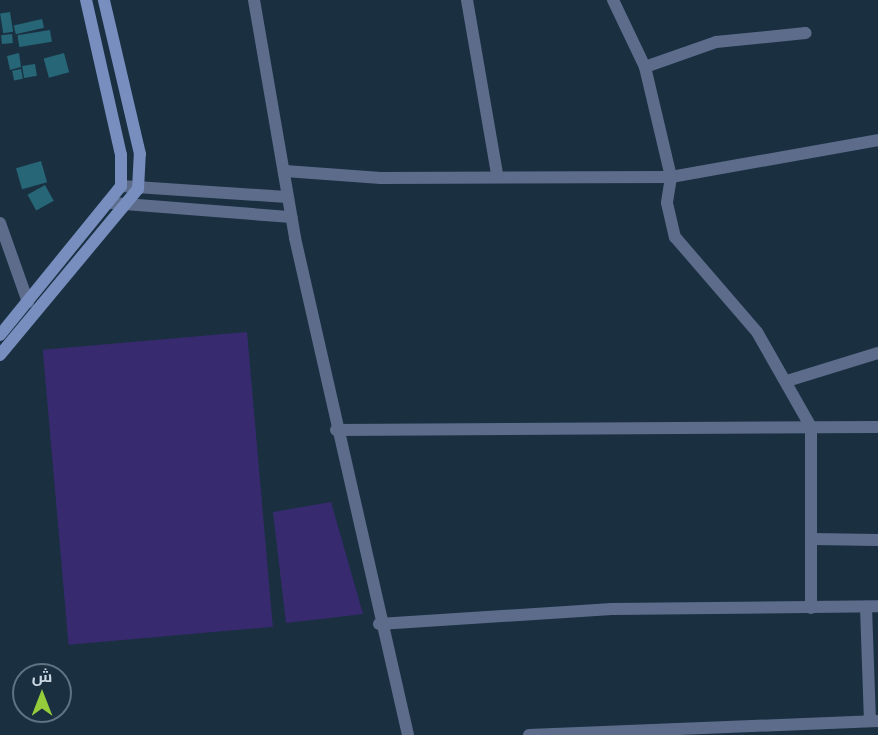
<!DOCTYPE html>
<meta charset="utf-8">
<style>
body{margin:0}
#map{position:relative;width:878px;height:735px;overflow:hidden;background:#1a3041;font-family:"Roboto Condensed",Cairo,sans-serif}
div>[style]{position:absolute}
.green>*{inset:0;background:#382a6f;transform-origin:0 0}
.building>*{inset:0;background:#266677;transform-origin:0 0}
.street>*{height:12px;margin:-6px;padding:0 6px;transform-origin:6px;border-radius:6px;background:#5d6c8b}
.secondary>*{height:12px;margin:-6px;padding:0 6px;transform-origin:6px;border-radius:6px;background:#778ebf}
span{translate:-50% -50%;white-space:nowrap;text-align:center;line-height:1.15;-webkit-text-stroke:4.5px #1a3041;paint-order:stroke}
.north{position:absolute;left:12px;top:663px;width:60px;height:60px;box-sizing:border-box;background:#1a3041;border:2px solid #607382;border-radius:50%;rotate:0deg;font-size:16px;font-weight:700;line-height:24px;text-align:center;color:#cad8e3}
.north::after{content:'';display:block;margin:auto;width:21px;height:27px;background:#95cc3b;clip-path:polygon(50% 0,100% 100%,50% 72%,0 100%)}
</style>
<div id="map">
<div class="green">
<div style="left:247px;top:332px;width:296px;height:205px;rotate:85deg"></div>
<div style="clip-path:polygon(331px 502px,363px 614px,286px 623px,273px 512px)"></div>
</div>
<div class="building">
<div style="left:10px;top:12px;width:20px;height:10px;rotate:81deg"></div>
<div style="left:42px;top:19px;width:9px;height:29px;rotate:77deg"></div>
<div style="left:50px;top:30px;width:12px;height:33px;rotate:81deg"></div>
<div style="left:12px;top:34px;width:9px;height:11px;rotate:84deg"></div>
<div style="clip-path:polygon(19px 53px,21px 67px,10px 70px,7px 56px)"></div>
<div style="left:64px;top:53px;width:20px;height:21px;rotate:75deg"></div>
<div style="left:35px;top:64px;width:12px;height:13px;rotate:81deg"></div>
<div style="left:21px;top:69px;width:10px;height:9px;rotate:79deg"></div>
<div style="left:41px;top:161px;width:22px;height:26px;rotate:74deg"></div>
<div style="left:45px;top:185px;width:18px;height:20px;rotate:61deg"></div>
</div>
<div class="street">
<div style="left:254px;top:0;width:242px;rotate:80.2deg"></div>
<div style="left:295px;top:238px;width:510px;rotate:77.19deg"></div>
<div style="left:467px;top:0;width:177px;rotate:80.2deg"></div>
<div style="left:613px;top:0;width:74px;rotate:64.5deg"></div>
<div style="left:645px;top:67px;width:113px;rotate:76.7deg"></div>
<div style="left:671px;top:177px;width:210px;rotate:-10.1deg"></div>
<div style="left:645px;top:67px;width:75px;rotate:-19.4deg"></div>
<div style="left:716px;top:42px;width:90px;rotate:-5.7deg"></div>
<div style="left:285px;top:171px;width:96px;rotate:4.2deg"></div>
<div style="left:381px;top:178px;width:290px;rotate:-0.2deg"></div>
<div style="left:671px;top:177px;width:26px;rotate:99deg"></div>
<div style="left:667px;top:203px;width:35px;rotate:77deg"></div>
<div style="left:675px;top:237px;width:125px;rotate:49.2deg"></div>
<div style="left:757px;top:332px;width:109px;rotate:60.4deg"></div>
<div style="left:811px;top:427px;width:181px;rotate:90deg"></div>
<div style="left:121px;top:186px;width:166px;rotate:3.8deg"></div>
<div style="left:112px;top:203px;width:180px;rotate:4.5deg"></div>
<div style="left:0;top:223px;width:84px;rotate:70.5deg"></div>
<div style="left:787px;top:381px;width:95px;rotate:-17.1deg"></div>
<div style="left:336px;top:430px;width:542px;rotate:-0.32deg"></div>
<div style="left:811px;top:539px;width:67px;rotate:0.9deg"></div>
<div style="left:866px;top:607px;width:114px;rotate:88deg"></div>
<div style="left:379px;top:624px;width:233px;rotate:-3.7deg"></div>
<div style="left:612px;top:609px;width:266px;rotate:-0.6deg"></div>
<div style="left:529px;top:735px;width:349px;rotate:-2.3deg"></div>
</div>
<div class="secondary">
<div style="left:0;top:335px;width:192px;rotate:-50.9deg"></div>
<div style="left:121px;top:186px;width:31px;rotate:-90deg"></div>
<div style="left:121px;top:155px;width:159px;rotate:-102.7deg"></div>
<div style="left:0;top:355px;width:216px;rotate:-50.3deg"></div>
<div style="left:138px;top:189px;width:35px;rotate:-87deg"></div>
<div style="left:140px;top:154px;width:158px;rotate:-103.2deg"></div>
</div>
<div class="north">ش</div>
</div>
